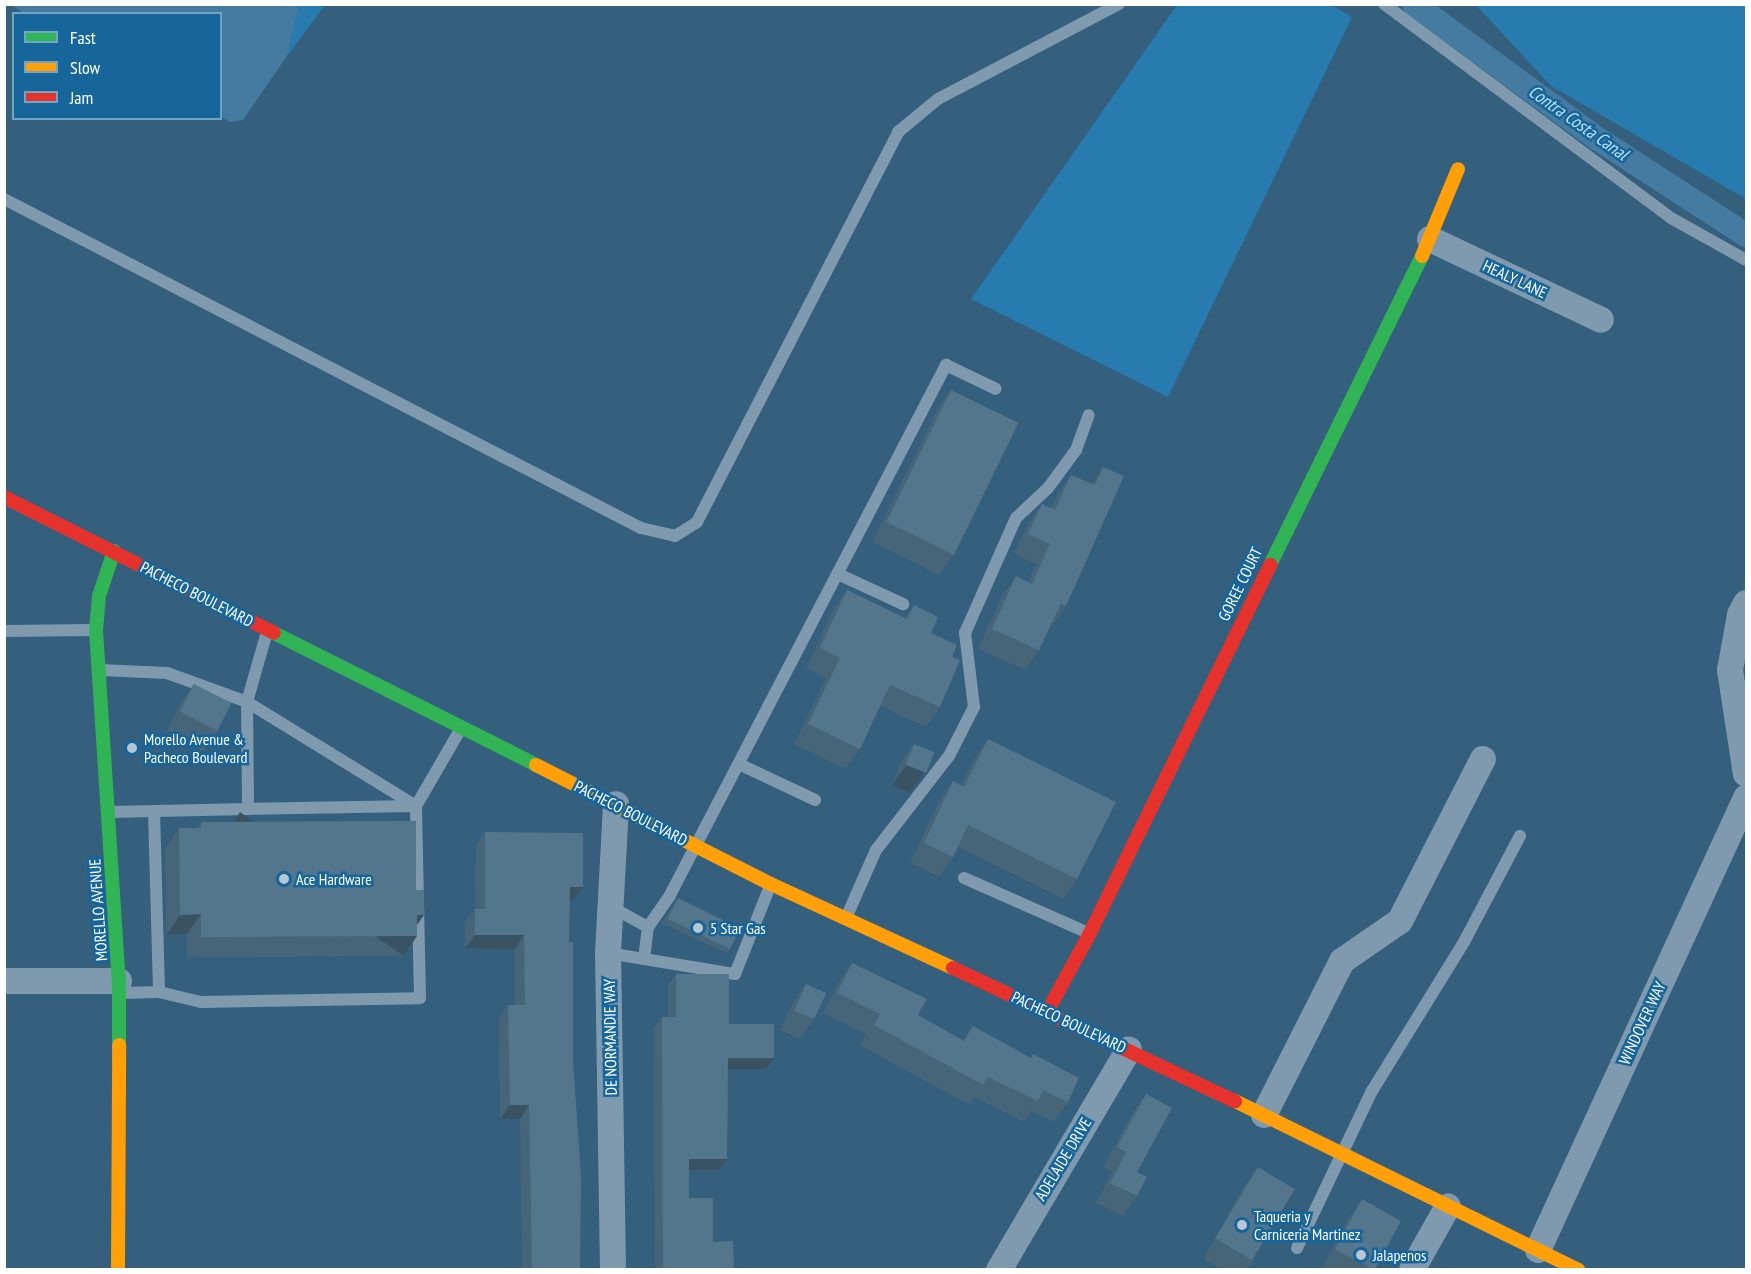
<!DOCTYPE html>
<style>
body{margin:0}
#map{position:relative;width:1751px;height:1274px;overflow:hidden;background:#345f7d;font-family:"PT Sans Narrow",sans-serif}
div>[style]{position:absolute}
.green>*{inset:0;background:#277baf}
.water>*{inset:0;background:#457ba0}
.canal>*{height:24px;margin:-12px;padding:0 12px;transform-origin:12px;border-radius:12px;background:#457ba0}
.lane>*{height:12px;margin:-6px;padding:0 6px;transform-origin:6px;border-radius:6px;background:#7f9aae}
.street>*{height:26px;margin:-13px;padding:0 13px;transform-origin:13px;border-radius:13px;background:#7f9aae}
.fast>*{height:14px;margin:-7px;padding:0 7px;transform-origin:7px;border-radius:7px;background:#30b455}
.slow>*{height:14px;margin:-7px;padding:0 7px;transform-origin:7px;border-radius:7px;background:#ff9f0a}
.jam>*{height:14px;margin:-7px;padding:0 7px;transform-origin:7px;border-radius:7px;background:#e5322d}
.wall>*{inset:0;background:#476578}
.shaded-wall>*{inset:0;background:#3a5362;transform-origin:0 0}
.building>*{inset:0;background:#53768c;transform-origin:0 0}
.dots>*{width:16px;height:16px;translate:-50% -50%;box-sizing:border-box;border:3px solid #16659b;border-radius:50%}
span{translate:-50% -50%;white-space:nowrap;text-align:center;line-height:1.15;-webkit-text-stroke:5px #16659b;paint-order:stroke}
.street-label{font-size:16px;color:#fff}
.poi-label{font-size:16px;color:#fff}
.left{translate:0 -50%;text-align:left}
.water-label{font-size:18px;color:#bbe2f9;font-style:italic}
.frame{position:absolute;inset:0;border:6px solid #fff;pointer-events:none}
.legend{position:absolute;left:12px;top:12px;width:210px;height:108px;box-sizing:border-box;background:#16659b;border:2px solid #73a3c3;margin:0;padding:8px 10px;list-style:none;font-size:18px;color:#fff}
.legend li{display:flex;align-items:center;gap:12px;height:30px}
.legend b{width:30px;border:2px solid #73a3c3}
</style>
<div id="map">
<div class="green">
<div style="clip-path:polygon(299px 5px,325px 5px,287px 56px)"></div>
<div style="clip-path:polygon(1177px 5px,1331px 5px,1352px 17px,1168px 397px,971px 299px)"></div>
<div style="clip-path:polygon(1476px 5px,1746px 5px,1746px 199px,1551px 86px)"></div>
</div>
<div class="water">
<div style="clip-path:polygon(11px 5px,299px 5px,287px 56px,243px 120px,230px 122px,221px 117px,220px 14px,25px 14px)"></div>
</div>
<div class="canal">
<div style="left:1414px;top:4px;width:228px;rotate:36.3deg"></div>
<div style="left:1598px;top:139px;width:176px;rotate:33deg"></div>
</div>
<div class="lane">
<div style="left:1384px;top:4px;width:358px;rotate:36.7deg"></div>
<div style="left:1671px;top:218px;width:86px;rotate:29.2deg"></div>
<div style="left:4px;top:199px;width:717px;rotate:27.32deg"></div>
<div style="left:641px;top:528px;width:35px;rotate:13deg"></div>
<div style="left:675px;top:536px;width:26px;rotate:-32deg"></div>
<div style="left:697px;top:522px;width:439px;rotate:-62.7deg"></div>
<div style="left:898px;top:132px;width:52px;rotate:-39.5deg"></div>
<div style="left:938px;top:99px;width:204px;rotate:-27.7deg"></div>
<div style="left:838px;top:574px;width:72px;rotate:24.8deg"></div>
<div style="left:4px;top:631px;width:90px;rotate:-0.6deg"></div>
<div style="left:101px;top:670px;width:66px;rotate:2.6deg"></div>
<div style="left:167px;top:673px;width:85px;rotate:19.9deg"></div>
<div style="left:247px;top:702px;width:198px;rotate:31.6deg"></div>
<div style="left:416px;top:806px;width:168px;rotate:179deg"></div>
<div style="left:741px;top:765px;width:82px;rotate:25.3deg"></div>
<div style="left:154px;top:811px;width:181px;rotate:88.4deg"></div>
<div style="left:110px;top:812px;width:138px;rotate:-1.2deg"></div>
<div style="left:248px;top:809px;width:107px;rotate:-90.5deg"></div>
<div style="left:247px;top:702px;width:73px;rotate:-74.1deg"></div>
<div style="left:964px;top:878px;width:136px;rotate:23.9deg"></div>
<div style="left:611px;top:907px;width:42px;rotate:28.4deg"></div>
<div style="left:648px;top:927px;width:39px;rotate:-55deg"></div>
<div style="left:670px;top:895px;width:598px;rotate:-62.49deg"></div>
<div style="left:946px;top:365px;width:55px;rotate:25.6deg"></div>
<div style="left:846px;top:918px;width:74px;rotate:-66.2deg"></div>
<div style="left:876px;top:850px;width:119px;rotate:-52.2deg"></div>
<div style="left:949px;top:756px;width:55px;rotate:-63deg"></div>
<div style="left:974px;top:707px;width:75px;rotate:-96.9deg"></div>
<div style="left:965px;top:633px;width:126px;rotate:-66.1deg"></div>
<div style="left:1016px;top:518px;width:44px;rotate:-43.2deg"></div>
<div style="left:1048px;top:488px;width:47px;rotate:-53.6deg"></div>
<div style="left:1076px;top:450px;width:37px;rotate:-70deg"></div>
<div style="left:608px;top:953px;width:129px;rotate:9.4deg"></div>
<div style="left:735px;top:974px;width:95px;rotate:-68.3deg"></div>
<div style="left:644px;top:959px;width:32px;rotate:-83deg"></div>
<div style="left:119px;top:993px;width:40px;rotate:-1.4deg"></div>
<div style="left:159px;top:992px;width:43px;rotate:13.4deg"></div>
<div style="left:201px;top:1002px;width:219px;rotate:-1deg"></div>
<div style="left:420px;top:998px;width:192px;rotate:-91.2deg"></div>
<div style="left:416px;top:806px;width:88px;rotate:-59.9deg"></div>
<div style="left:1297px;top:1248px;width:174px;rotate:-64.5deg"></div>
<div style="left:1372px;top:1091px;width:175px;rotate:-58.3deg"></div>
<div style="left:1464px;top:942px;width:120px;rotate:-62.2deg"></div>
</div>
<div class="street">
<div style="left:1430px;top:239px;width:189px;rotate:25.3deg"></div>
<div style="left:1746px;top:603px;width:13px;rotate:117deg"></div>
<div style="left:1740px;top:615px;width:56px;rotate:100.3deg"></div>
<div style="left:1730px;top:670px;width:105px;rotate:81.3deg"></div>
<div style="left:4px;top:981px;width:115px"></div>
<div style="left:1264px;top:1115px;width:173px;rotate:-63.1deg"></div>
<div style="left:1342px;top:961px;width:70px;rotate:-34.6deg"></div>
<div style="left:1400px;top:921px;width:182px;rotate:-62.9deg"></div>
<div style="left:1538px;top:1250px;width:498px;rotate:-65.3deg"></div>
<div style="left:613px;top:1270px;width:317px;rotate:-90.9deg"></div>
<div style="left:608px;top:953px;width:149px;rotate:-86.9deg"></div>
<div style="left:999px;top:1270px;width:256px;rotate:-59.5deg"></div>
<div style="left:1412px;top:1270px;width:73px;rotate:-60.6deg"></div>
</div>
<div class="fast">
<div style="left:114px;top:551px;width:47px;rotate:108.4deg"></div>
<div style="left:99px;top:596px;width:34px;rotate:95deg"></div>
<div style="left:96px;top:630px;width:352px;rotate:86.3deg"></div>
<div style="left:119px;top:981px;width:64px;rotate:90deg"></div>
<div style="left:1270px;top:565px;width:344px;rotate:-63.8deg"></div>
<div style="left:274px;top:633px;width:293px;rotate:26.7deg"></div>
</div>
<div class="slow">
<div style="left:1422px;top:256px;width:94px;rotate:-67.5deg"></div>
<div style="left:536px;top:765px;width:263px;rotate:26.9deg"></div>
<div style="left:771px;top:884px;width:200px;rotate:24.8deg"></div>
<div style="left:1235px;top:1101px;width:383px;rotate:26.2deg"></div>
<div style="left:118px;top:1270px;width:225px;rotate:-89.7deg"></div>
</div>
<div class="jam">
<div style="left:4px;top:497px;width:302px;rotate:26.7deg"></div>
<div style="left:953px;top:968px;width:312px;rotate:25.3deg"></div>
<div style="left:1047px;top:1012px;width:90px;rotate:-61.4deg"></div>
<div style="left:1090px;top:933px;width:410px;rotate:-63.9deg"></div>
</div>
<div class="wall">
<div style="clip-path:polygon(951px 390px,953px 555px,939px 575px,872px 542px,937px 410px)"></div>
<div style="clip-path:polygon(1103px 467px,1066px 606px,1052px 626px,1051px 625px,1039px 650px,1025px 670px,978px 649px,1002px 596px,1016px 576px,1028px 582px,1036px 564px,1014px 554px,1028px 524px,1042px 504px,1051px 508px,1057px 495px,1071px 475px,1092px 484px)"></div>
<div style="clip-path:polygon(847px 590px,905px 618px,914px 605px,931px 633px,952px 657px,940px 707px,926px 727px,880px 706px,860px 749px,845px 769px,794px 744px,826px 678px,806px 668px,833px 610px)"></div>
<div style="clip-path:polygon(194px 684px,218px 732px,204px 752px,166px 732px,180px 704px)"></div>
<div style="clip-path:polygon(988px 739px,1077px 879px,1063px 899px,958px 847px,953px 857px,939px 877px,910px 863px,939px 801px,953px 781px,961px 785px,974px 759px)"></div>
<div style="clip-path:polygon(914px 744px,910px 793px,892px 785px,900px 764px)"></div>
<div style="clip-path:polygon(201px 822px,417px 926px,417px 936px,403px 956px,187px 957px,187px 934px,166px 935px,165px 849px,179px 828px,196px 828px)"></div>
<div style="clip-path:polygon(485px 832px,573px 900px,570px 900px,569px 942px,580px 1269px,522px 1269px,520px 1119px,500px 1119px,499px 1018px,508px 1005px,515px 1005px,515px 949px,465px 948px,465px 922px,475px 909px,476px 845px)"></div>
<div style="clip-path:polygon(678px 898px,731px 948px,727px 953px,661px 923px)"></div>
<div style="clip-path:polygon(852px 963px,918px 1015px,963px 1040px,973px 1026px,1068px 1102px,1054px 1122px,1031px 1111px,1024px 1122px,974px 1097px,969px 1105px,860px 1045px,866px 1034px,823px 1013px,838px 983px)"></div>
<div style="clip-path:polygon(676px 974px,729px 1024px,774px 1058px,766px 1069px,728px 1069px,727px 1159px,719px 1170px,689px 1170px,689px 1198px,713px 1242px,734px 1269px,655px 1269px,654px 1028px,662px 1017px,668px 1017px,668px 985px)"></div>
<div style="clip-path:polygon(806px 984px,814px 1019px,800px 1039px,780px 1030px,792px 1004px)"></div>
<div style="clip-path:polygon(1146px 1094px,1137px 1172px,1137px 1196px,1123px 1216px,1096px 1203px,1112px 1172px,1103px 1167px,1132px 1114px)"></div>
<div style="clip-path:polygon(1258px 1167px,1254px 1260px,1248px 1269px,1221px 1269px,1203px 1259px,1244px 1187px)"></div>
<div style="clip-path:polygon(1362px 1199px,1375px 1269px,1321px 1269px,1348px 1219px)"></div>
</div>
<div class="shaded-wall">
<div style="clip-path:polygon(906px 765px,924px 773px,910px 793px,892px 785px)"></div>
<div style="clip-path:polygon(570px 887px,583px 887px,573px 900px,561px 900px)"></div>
<div style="clip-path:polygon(201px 914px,187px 934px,166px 935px,180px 915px)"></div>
<div style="clip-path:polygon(417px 915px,424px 915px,410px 935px)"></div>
<div style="clip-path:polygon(475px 935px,524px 935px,515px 949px,465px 948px)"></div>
<div style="left:417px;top:936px;width:24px;height:216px;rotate:125deg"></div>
<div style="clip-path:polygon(728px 1058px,774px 1058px,766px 1069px,720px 1069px)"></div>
<div style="clip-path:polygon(510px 1105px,529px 1105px,520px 1119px,500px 1119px)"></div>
<div style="clip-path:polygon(689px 1159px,727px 1159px,719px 1170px,681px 1170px)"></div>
</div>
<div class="building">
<div style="left:951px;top:390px;width:75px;height:147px;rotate:26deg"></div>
<div style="clip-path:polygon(1103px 467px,1124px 476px,1066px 606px,1061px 603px,1039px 650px,992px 629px,1016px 576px,1032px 584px,1050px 544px,1028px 534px,1042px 504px,1055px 510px,1071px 475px,1095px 485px)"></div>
<div style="clip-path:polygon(847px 590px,907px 619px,914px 605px,938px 617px,931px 633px,957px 645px,952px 657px,960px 660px,940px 707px,890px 685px,860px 749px,808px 724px,840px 658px,820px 648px)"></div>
<div style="left:194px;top:684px;width:42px;height:31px;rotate:27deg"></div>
<div style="clip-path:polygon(988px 739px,1116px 802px,1077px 879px,968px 825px,953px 857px,924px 843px,953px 781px,964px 787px)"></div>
<div style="left:914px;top:744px;width:22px;height:22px;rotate:22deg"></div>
<div style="clip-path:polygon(416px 821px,416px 890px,424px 890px,424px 915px,417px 915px,417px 936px,201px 937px,201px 914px,180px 915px,179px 828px,201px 828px,201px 822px)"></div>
<div style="clip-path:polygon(485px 832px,583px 833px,583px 887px,570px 887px,569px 942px,573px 942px,573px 1060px,581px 1176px,580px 1269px,532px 1269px,529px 1105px,510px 1105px,508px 1005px,525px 1005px,524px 935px,475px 935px,475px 909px,485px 909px)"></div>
<div style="left:678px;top:898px;width:69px;height:23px;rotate:26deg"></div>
<div style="clip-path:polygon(852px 963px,927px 999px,918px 1015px,964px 1041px,973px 1026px,1031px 1058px,1033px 1054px,1079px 1078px,1068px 1102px,1043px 1090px,1038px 1101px,988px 1077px,983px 1085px,874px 1025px,880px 1014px,837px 993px)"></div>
<div style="clip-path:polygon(676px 974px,729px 974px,729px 1024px,774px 1024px,774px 1058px,728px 1058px,727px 1159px,689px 1159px,689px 1198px,713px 1198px,713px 1242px,733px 1241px,734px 1269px,663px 1269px,662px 1017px,676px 1017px)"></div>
<div style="left:806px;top:984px;width:22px;height:29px;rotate:24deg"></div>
<div style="clip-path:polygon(1146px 1094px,1172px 1108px,1137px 1172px,1147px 1177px,1137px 1196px,1110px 1183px,1126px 1152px,1117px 1147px)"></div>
<div style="left:1258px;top:1167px;width:43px;height:83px;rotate:31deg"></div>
<div style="clip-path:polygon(1362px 1199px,1401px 1221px,1375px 1269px,1373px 1269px,1335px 1249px)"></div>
</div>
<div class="dots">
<div style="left:132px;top:748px;background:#b8c7d2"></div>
<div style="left:284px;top:879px;background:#b8c7d2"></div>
<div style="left:698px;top:928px;background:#b8c7d2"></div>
<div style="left:1242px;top:1225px;background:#b8c7d2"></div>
<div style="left:1361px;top:1255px;background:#b8c7d2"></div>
</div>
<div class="street-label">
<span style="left:1515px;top:279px;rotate:25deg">HEALY LANE</span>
<span style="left:1240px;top:584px;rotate:-64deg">GOREE COURT</span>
<span style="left:197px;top:594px;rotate:27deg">PACHECO BOULEVARD</span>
<span style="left:631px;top:813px;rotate:27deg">PACHECO BOULEVARD</span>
<span style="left:98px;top:910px;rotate:-94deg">MORELLO AVENUE</span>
<span style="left:1069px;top:1022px;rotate:25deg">PACHECO BOULEVARD</span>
<span style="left:1642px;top:1023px;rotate:-65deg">WINDOVER WAY</span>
<span style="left:610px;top:1037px;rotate:-91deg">DE NORMANDIE WAY</span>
<span style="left:1063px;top:1159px;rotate:-59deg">ADELAIDE DRIVE</span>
</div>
<div class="poi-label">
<span class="left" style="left:144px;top:748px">Morello Avenue &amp;<br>Pacheco Boulevard</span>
<span class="left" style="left:296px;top:879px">Ace Hardware</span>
<span class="left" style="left:710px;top:928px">5 Star Gas</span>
<span class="left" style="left:1254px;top:1225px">Taqueria y<br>Carniceria Martinez</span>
<span class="left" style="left:1373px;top:1255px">Jalapenos</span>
</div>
<div class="water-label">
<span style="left:1578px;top:123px;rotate:35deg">Contra Costa Canal</span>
</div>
<div class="frame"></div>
<ul class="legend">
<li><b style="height:8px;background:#30b455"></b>Fast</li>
<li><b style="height:8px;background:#ff9f0a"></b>Slow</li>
<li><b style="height:8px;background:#e5322d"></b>Jam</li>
</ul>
</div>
